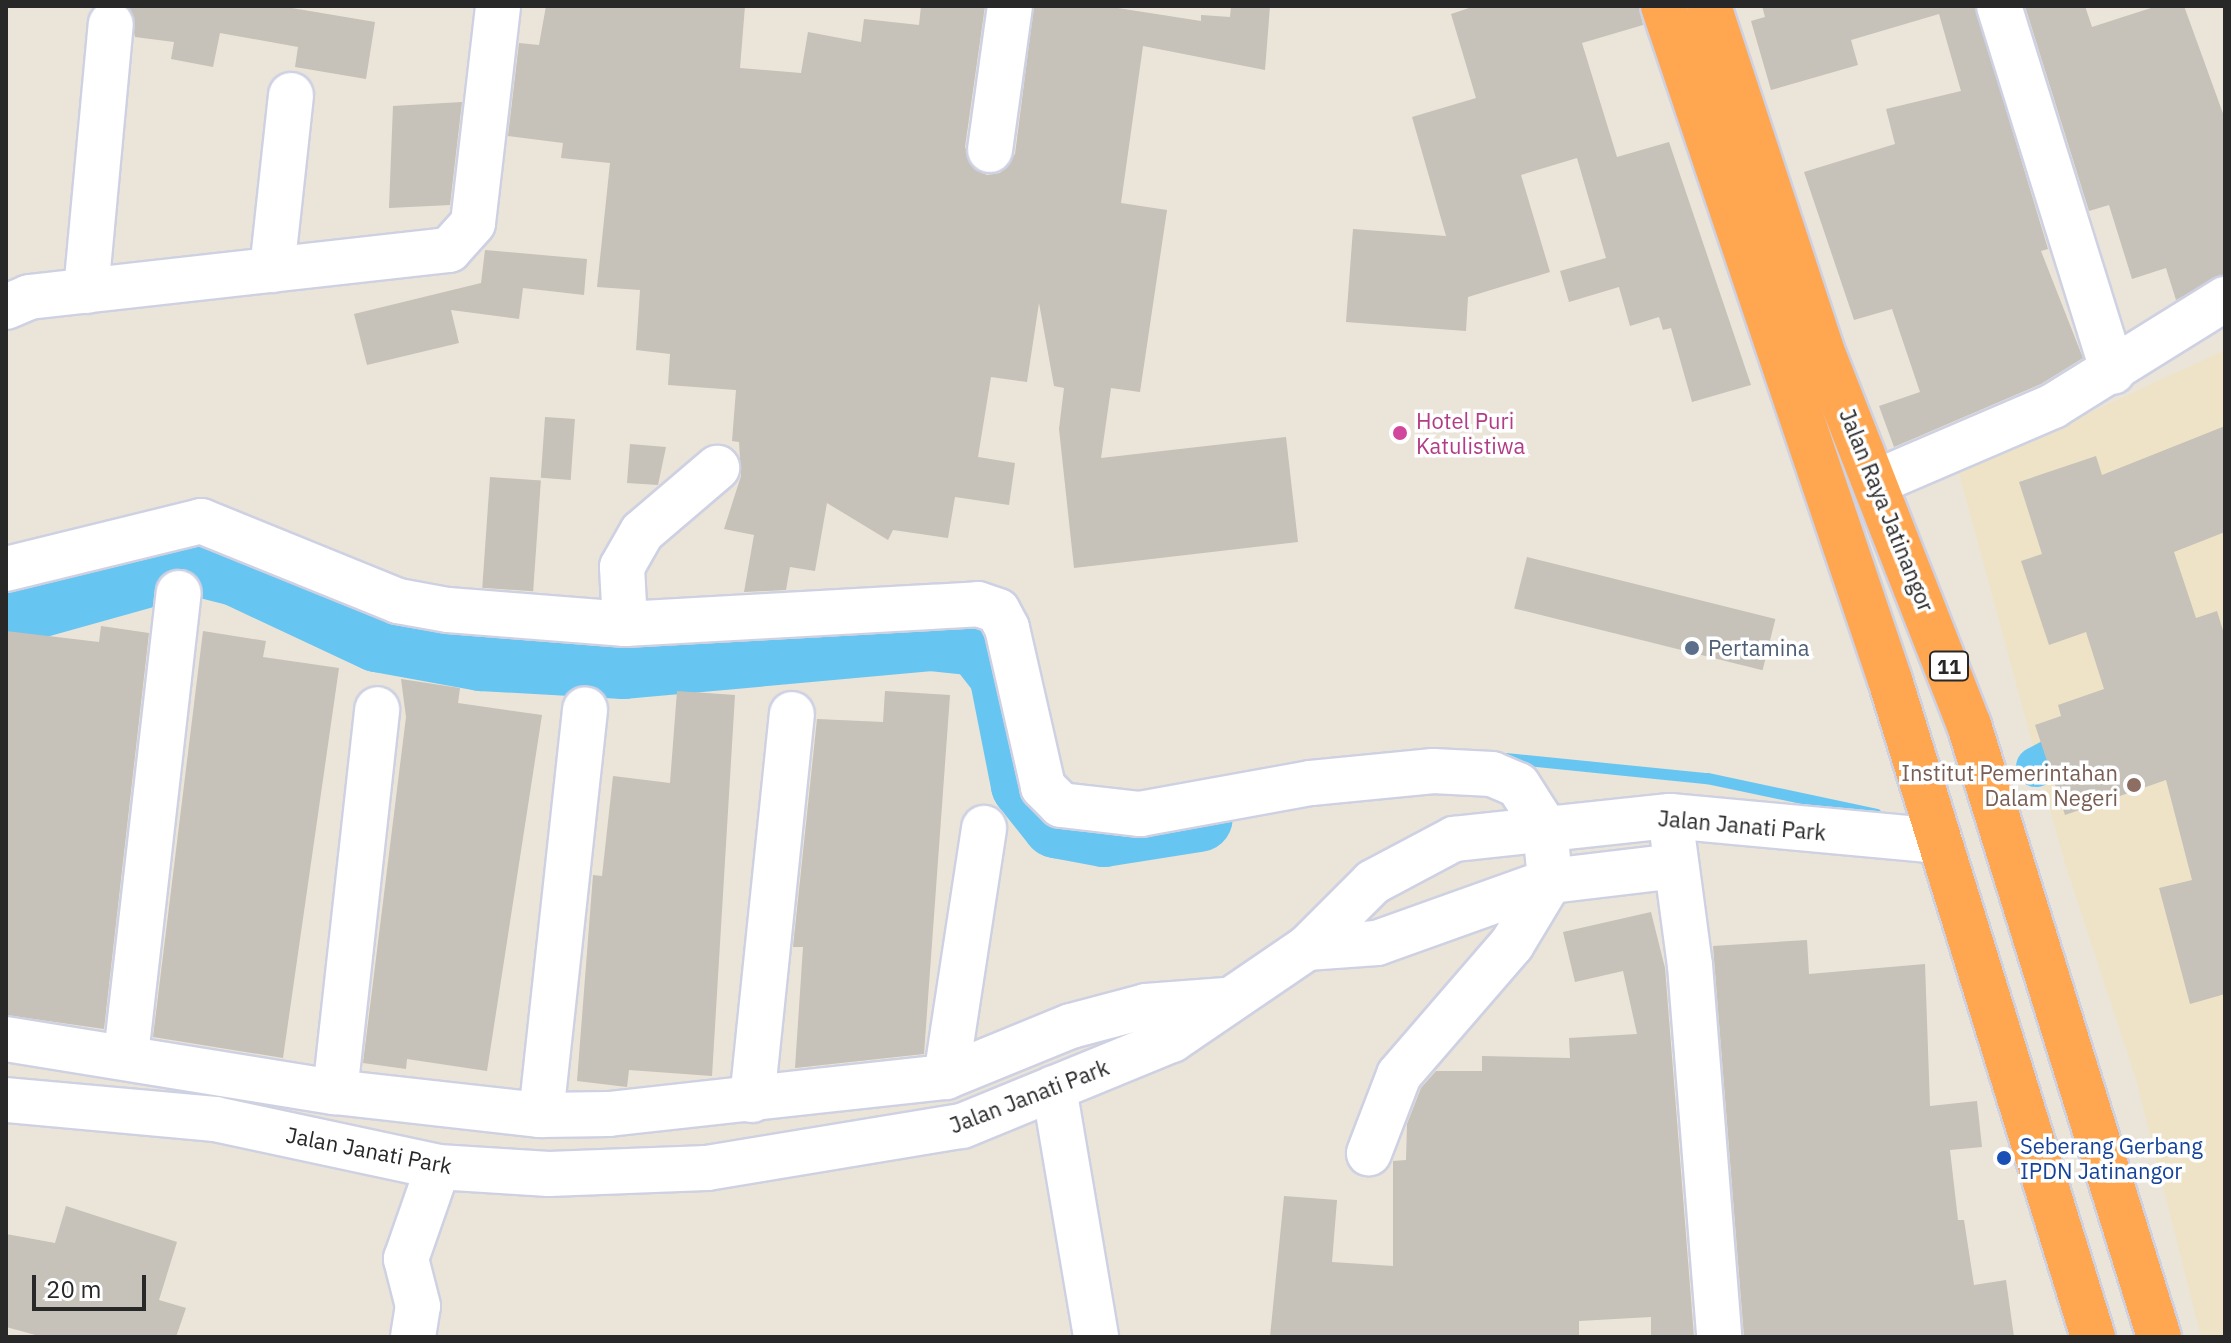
<!DOCTYPE html>
<style>
body{margin:0}
#map{position:relative;width:2231px;height:1343px;overflow:hidden;background:#ebe4d9;font-family:"IBM Plex Sans",sans-serif}
div>[style]{position:absolute}
.education>*{inset:0;background:#eee3c7}
.stream>*{height:11px;margin:-5.5px;padding:0 5.5px;transform-origin:5.5px;border-radius:5.5px;background:#67c5f2}
.canal>*{height:40px;margin:-20px;padding:0 20px;transform-origin:20px;border-radius:20px;background:#67c5f2}
.river>*{height:68px;margin:-34px;padding:0 34px;transform-origin:34px;border-radius:34px;background:#67c5f2}
.building>*{inset:0;background:#c6c1b9;transform-origin:0 0}
.roads{filter:drop-shadow(2px 0 #ced1e2) drop-shadow(-2px 0 #ced1e2) drop-shadow(0 2px #ced1e2) drop-shadow(0 -2px #ced1e2)}
.minor>*{height:44px;margin:-22px;padding:0 22px;transform-origin:22px;border-radius:22px;background:#fff}
.highway>*{height:44px;margin:-22px;padding:0 22px;transform-origin:22px;border-radius:22px;background:#ffa650}
.dots>*{width:22px;height:22px;translate:-50% -50%;box-sizing:border-box;border:4px solid #fff;border-radius:50%}
span{translate:-50% -50%;white-space:nowrap;text-align:center;line-height:1.15;-webkit-text-stroke:7px #fff;paint-order:stroke}
.shield-label span{padding:2px 6px;background:#fff;border:2px solid;border-radius:6px;-webkit-text-stroke-width:0}
.shield-label{font-size:20px;color:#282828;font-weight:700}
.hotel-label{font-size:22px;color:#b23c85}
.left{translate:0 -50%;text-align:left}
.street-label{font-size:22px;color:#282828}
.service-label{font-size:22px;color:#4e5e75}
.education-label{font-size:22px;color:#785e54}
.right{translate:-100% -50%;text-align:right}
.transit-label{font-size:22px;color:#164399}
.frame{position:absolute;inset:0;border:8px solid #282828;pointer-events:none}
.scale{position:absolute;left:32px;top:1275px;width:114px;height:36px;box-sizing:border-box;border:4px solid #282828;border-top:0;padding-left:10px;font-size:24px;line-height:28px;white-space:nowrap;color:#282828;-webkit-text-stroke:6px #fff;paint-order:stroke}
</style>
<div id="map">
<div class="education">
<div style="clip-path:polygon(2225px 350px,2225px 1337px,2201px 1337px,2136px 1079px,2064px 860px,1959px 473px)"></div>
</div>
<div class="stream">
<div style="left:1505px;top:758px;width:203px;rotate:5.7deg"></div>
<div style="left:1707px;top:778px;width:173px;rotate:12deg"></div>
</div>
<div class="canal">
<div style="left:2036px;top:767px;width:68px;rotate:-28.1deg"></div>
</div>
<div class="river">
<div style="left:6px;top:613px;width:193px;rotate:-15.6deg"></div>
<div style="left:192px;top:561px;width:45px;rotate:14deg"></div>
<div style="left:236px;top:572px;width:156px;rotate:25.1deg"></div>
<div style="left:377px;top:638px;width:106px;rotate:10.4deg"></div>
<div style="left:481px;top:657px;width:143px;rotate:3.2deg"></div>
<div style="left:624px;top:665px;width:307px;rotate:-5.2deg"></div>
<div style="left:930px;top:637px;width:48px;rotate:5.9deg"></div>
<div style="left:978px;top:642px;width:41px;rotate:52deg"></div>
<div style="left:1003px;top:674px;width:113px;rotate:78.8deg"></div>
<div style="left:1025px;top:785px;width:50px;rotate:51.5deg"></div>
<div style="left:1056px;top:824px;width:49px;rotate:10.6deg"></div>
<div style="left:1104px;top:833px;width:96px;rotate:-9deg"></div>
</div>
<div class="building">
<div style="clip-path:polygon(128px 6px,280px 6px,375px 22px,366px 79px,295px 67px,298px 47px,220px 33px,213px 67px,171px 59px,174px 42px,135px 37px)"></div>
<div style="clip-path:polygon(546px 6px,745px 6px,740px 68px,801px 73px,808px 32px,861px 42px,864px 19px,919px 25px,921px 6px,985px 6px,965px 147px,974px 169px,987px 175px,1000px 173px,1015px 154px,1034px 6px,1105px 6px,1201px 21px,1201px 15px,1230px 17px,1231px 6px,1270px 6px,1265px 70px,1143px 46px,1121px 203px,1167px 210px,1140px 392px,1111px 388px,1101px 458px,1286px 437px,1298px 542px,1074px 568px,1059px 429px,1064px 388px,1054px 386px,1039px 303px,1027px 382px,991px 377px,978px 457px,1015px 463px,1009px 505px,955px 497px,948px 538px,893px 530px,888px 540px,827px 503px,815px 571px,790px 567px,786px 590px,744px 592px,754px 535px,724px 529px,741px 476px,739px 442px,732px 441px,736px 390px,668px 385px,670px 354px,636px 350px,640px 290px,597px 287px,610px 163px,561px 158px,563px 143px,508px 136px,519px 43px,539px 45px)"></div>
<div style="clip-path:polygon(1475px 6px,1639px 6px,1643px 25px,1582px 43px,1617px 157px,1669px 142px,1751px 385px,1692px 402px,1671px 328px,1663px 330px,1659px 317px,1630px 326px,1619px 287px,1569px 302px,1560px 271px,1606px 258px,1577px 158px,1521px 175px,1550px 272px,1468px 297px,1466px 331px,1346px 322px,1353px 229px,1446px 236px,1412px 117px,1476px 98px,1451px 14px)"></div>
<div style="clip-path:polygon(1762px 6px,1975px 6px,2048px 249px,2041px 251px,2083px 358px,2041px 384px,1894px 447px,1879px 406px,1920px 392px,1892px 309px,1854px 320px,1804px 172px,1895px 144px,1886px 109px,1961px 91px,1939px 14px,1851px 40px,1858px 65px,1771px 90px,1751px 21px,1765px 17px)"></div>
<div style="clip-path:polygon(2025px 6px,2085px 6px,2092px 27px,2157px 6px,2184px 6px,2225px 119px,2225px 274px,2176px 300px,2166px 268px,2132px 279px,2109px 205px,2089px 211px)"></div>
<div style="clip-path:polygon(462px 102px,450px 205px,389px 208px,393px 106px)"></div>
<div style="clip-path:polygon(485px 250px,587px 259px,584px 295px,523px 288px,519px 319px,451px 310px,459px 343px,367px 365px,354px 314px,481px 283px)"></div>
<div style="left:545px;top:417px;width:30px;height:61px;rotate:4deg"></div>
<div style="clip-path:polygon(2225px 426px,2225px 532px,2174px 552px,2196px 618px,2217px 611px,2225px 637px,2225px 994px,2190px 1004px,2159px 888px,2192px 880px,2166px 780px,2065px 815px,2035px 725px,2061px 716px,2058px 705px,2104px 689px,2086px 632px,2049px 645px,2021px 561px,2042px 554px,2019px 482px,2096px 456px,2102px 475px)"></div>
<div style="clip-path:polygon(630px 444px,666px 447px,658px 485px,627px 483px)"></div>
<div style="left:490px;top:477px;width:51px;height:111px;rotate:4deg"></div>
<div style="left:1527px;top:557px;width:256px;height:53px;rotate:14deg"></div>
<div style="clip-path:polygon(101px 626px,149px 633px,104px 1029px,6px 1015px,6px 631px,99px 642px)"></div>
<div style="clip-path:polygon(203px 631px,266px 641px,263px 657px,339px 668px,283px 1058px,153px 1037px)"></div>
<div style="clip-path:polygon(401px 679px,460px 688px,458px 703px,542px 715px,487px 1071px,407px 1059px,406px 1069px,363px 1063px,406px 717px)"></div>
<div style="clip-path:polygon(677px 691px,735px 695px,712px 1076px,629px 1070px,627px 1087px,577px 1081px,593px 875px,602px 876px,613px 776px,670px 783px)"></div>
<div style="clip-path:polygon(885px 691px,950px 695px,924px 1054px,795px 1068px,803px 947px,793px 947px,817px 719px,883px 722px)"></div>
<div style="clip-path:polygon(1651px 912px,1665px 968px,1694px 1337px,1651px 1337px,1651px 1317px,1579px 1321px,1579px 1337px,1270px 1337px,1284px 1196px,1337px 1200px,1332px 1262px,1393px 1266px,1393px 1161px,1406px 1160px,1407px 1124px,1421px 1088px,1436px 1071px,1482px 1071px,1482px 1056px,1570px 1058px,1569px 1038px,1637px 1034px,1623px 971px,1575px 982px,1563px 932px)"></div>
<div style="clip-path:polygon(1807px 940px,1809px 974px,1925px 964px,1930px 1106px,1977px 1101px,1982px 1147px,1950px 1150px,1958px 1220px,1964px 1220px,1974px 1285px,2006px 1280px,2014px 1337px,1744px 1337px,1713px 946px)"></div>
<div style="clip-path:polygon(66px 1206px,177px 1242px,159px 1300px,186px 1308px,176px 1337px,43px 1337px,6px 1327px,6px 1234px,55px 1243px)"></div>
</div>
<div class="roads">
<div class="minor">
<div style="left:1999px;top:6px;width:383px;rotate:72.7deg"></div>
<div style="left:990px;top:150px;width:145px;rotate:-82.1deg"></div>
<div style="left:272px;top:270px;width:176px;rotate:-83.8deg"></div>
<div style="left:86px;top:291px;width:268px;rotate:-84.7deg"></div>
<div style="left:6px;top:307px;width:25px;rotate:-23deg"></div>
<div style="left:29px;top:297px;width:423px;rotate:-6.4deg"></div>
<div style="left:449px;top:250px;width:36px;rotate:-48deg"></div>
<div style="left:473px;top:223px;width:218px;rotate:-83.4deg"></div>
<div style="left:1876px;top:482px;width:193px;rotate:-23.2deg"></div>
<div style="left:2053px;top:406px;width:203px;rotate:-31.9deg"></div>
<div style="left:6px;top:569px;width:201px;rotate:-13.8deg"></div>
<div style="left:201px;top:521px;width:213px;rotate:22.1deg"></div>
<div style="left:398px;top:601px;width:51px;rotate:10.2deg"></div>
<div style="left:448px;top:610px;width:178px;rotate:4.5deg"></div>
<div style="left:625px;top:624px;width:354px;rotate:-3.2deg"></div>
<div style="left:978px;top:604px;width:21px;rotate:19deg"></div>
<div style="left:998px;top:611px;width:19px;rotate:62deg"></div>
<div style="left:1007px;top:628px;width:163px;rotate:77.2deg"></div>
<div style="left:1043px;top:787px;width:25px;rotate:45deg"></div>
<div style="left:1061px;top:805px;width:80px;rotate:6.5deg"></div>
<div style="left:1140px;top:814px;width:174px;rotate:-10.3deg"></div>
<div style="left:1311px;top:783px;width:123px;rotate:-5.6deg"></div>
<div style="left:1433px;top:771px;width:59px;rotate:2.9deg"></div>
<div style="left:1492px;top:774px;width:28px;rotate:23deg"></div>
<div style="left:1518px;top:785px;width:50px;rotate:57.3deg"></div>
<div style="left:1545px;top:827px;width:54px;rotate:84.7deg"></div>
<div style="left:1550px;top:881px;width:74px;rotate:121.1deg"></div>
<div style="left:1512px;top:944px;width:173px;rotate:130.8deg"></div>
<div style="left:1399px;top:1075px;width:84px;rotate:111deg"></div>
<div style="left:625px;top:624px;width:57px;rotate:-93deg"></div>
<div style="left:622px;top:567px;width:40px;rotate:-60.3deg"></div>
<div style="left:642px;top:532px;width:99px;rotate:-40.5deg"></div>
<div style="left:1670px;top:816px;width:150px;rotate:82.4deg"></div>
<div style="left:1690px;top:965px;width:373px;rotate:85.5deg"></div>
<div style="left:1307px;top:948px;width:70px;rotate:-4.1deg"></div>
<div style="left:1377px;top:943px;width:184px;rotate:-19.7deg"></div>
<div style="left:1550px;top:881px;width:127px;rotate:-6.8deg"></div>
<div style="left:6px;top:1039px;width:333px;rotate:9.2deg"></div>
<div style="left:335px;top:1092px;width:207px;rotate:6.4deg"></div>
<div style="left:541px;top:1115px;width:68px;rotate:-0.8deg"></div>
<div style="left:609px;top:1114px;width:339px;rotate:-6.3deg"></div>
<div style="left:946px;top:1077px;width:135px;rotate:-22.2deg"></div>
<div style="left:1071px;top:1026px;width:78px;rotate:-14.9deg"></div>
<div style="left:1146px;top:1006px;width:80px;rotate:-4.3deg"></div>
<div style="left:126px;top:1055px;width:465px;rotate:-83.5deg"></div>
<div style="left:946px;top:1077px;width:252px;rotate:-81.3deg"></div>
<div style="left:1054px;top:1088px;width:253px;rotate:80.4deg"></div>
<div style="left:335px;top:1092px;width:385px;rotate:-83.7deg"></div>
<div style="left:6px;top:1100px;width:210px;rotate:5.2deg"></div>
<div style="left:215px;top:1119px;width:228px;rotate:12.1deg"></div>
<div style="left:438px;top:1167px;width:111px;rotate:3.6deg"></div>
<div style="left:549px;top:1174px;width:158px;rotate:-2.2deg"></div>
<div style="left:707px;top:1168px;width:258px;rotate:-9.4deg"></div>
<div style="left:962px;top:1126px;width:227px;rotate:-22.3deg"></div>
<div style="left:1172px;top:1040px;width:163px;rotate:-34.3deg"></div>
<div style="left:1307px;top:948px;width:93px;rotate:-45deg"></div>
<div style="left:1373px;top:882px;width:92px;rotate:-28deg"></div>
<div style="left:1454px;top:839px;width:217px;rotate:-6.1deg"></div>
<div style="left:1670px;top:816px;width:271px;rotate:5.3deg"></div>
<div style="left:752px;top:1100px;width:388px;rotate:-84.1deg"></div>
<div style="left:541px;top:1115px;width:408px;rotate:-83.8deg"></div>
<div style="left:413px;top:1337px;width:31px;rotate:-81deg"></div>
<div style="left:418px;top:1306px;width:49px;rotate:-104.3deg"></div>
<div style="left:406px;top:1259px;width:97px;rotate:-70.8deg"></div>
</div>
<div class="highway">
<div style="left:1663px;top:6px;width:711px;rotate:71.39deg"></div>
<div style="left:1890px;top:680px;width:688px;rotate:72.83deg"></div>
<div style="left:1709px;top:6px;width:362px;rotate:71.8deg"></div>
<div style="left:1822px;top:350px;width:403px;rotate:68.6deg"></div>
<div style="left:1969px;top:725px;width:641px;rotate:72.75deg"></div>
</div>
</div>
<div class="dots">
<div style="left:1400px;top:433px;background:#d1479c"></div>
<div style="left:1692px;top:648px;background:#5c6f8a"></div>
<div style="left:2134px;top:785px;background:#8d6e63"></div>
<div style="left:2004px;top:1158px;background:#1a4fb4"></div>
</div>
<div class="shield-label">
<span style="left:1949px;top:666px">11</span>
</div>
<div class="hotel-label">
<span class="left" style="left:1416px;top:433px">Hotel Puri<br>Katulistiwa</span>
</div>
<div class="street-label">
<span style="left:1887px;top:510px;rotate:68deg">Jalan Raya Jatinangor</span>
<span style="left:1742px;top:825px;rotate:5deg">Jalan Janati Park</span>
<span style="left:1029px;top:1096px;rotate:-21deg">Jalan Janati Park</span>
<span style="left:369px;top:1150px;rotate:11deg">Jalan Janati Park</span>
</div>
<div class="service-label">
<span class="left" style="left:1708px;top:648px">Pertamina</span>
</div>
<div class="education-label">
<span class="right" style="left:2118px;top:785px">Institut Pemerintahan<br>Dalam Negeri</span>
</div>
<div class="transit-label">
<span class="left" style="left:2020px;top:1158px">Seberang Gerbang<br>IPDN Jatinangor</span>
</div>
<div class="frame"></div>
<div class="scale">20 m</div>
</div>
